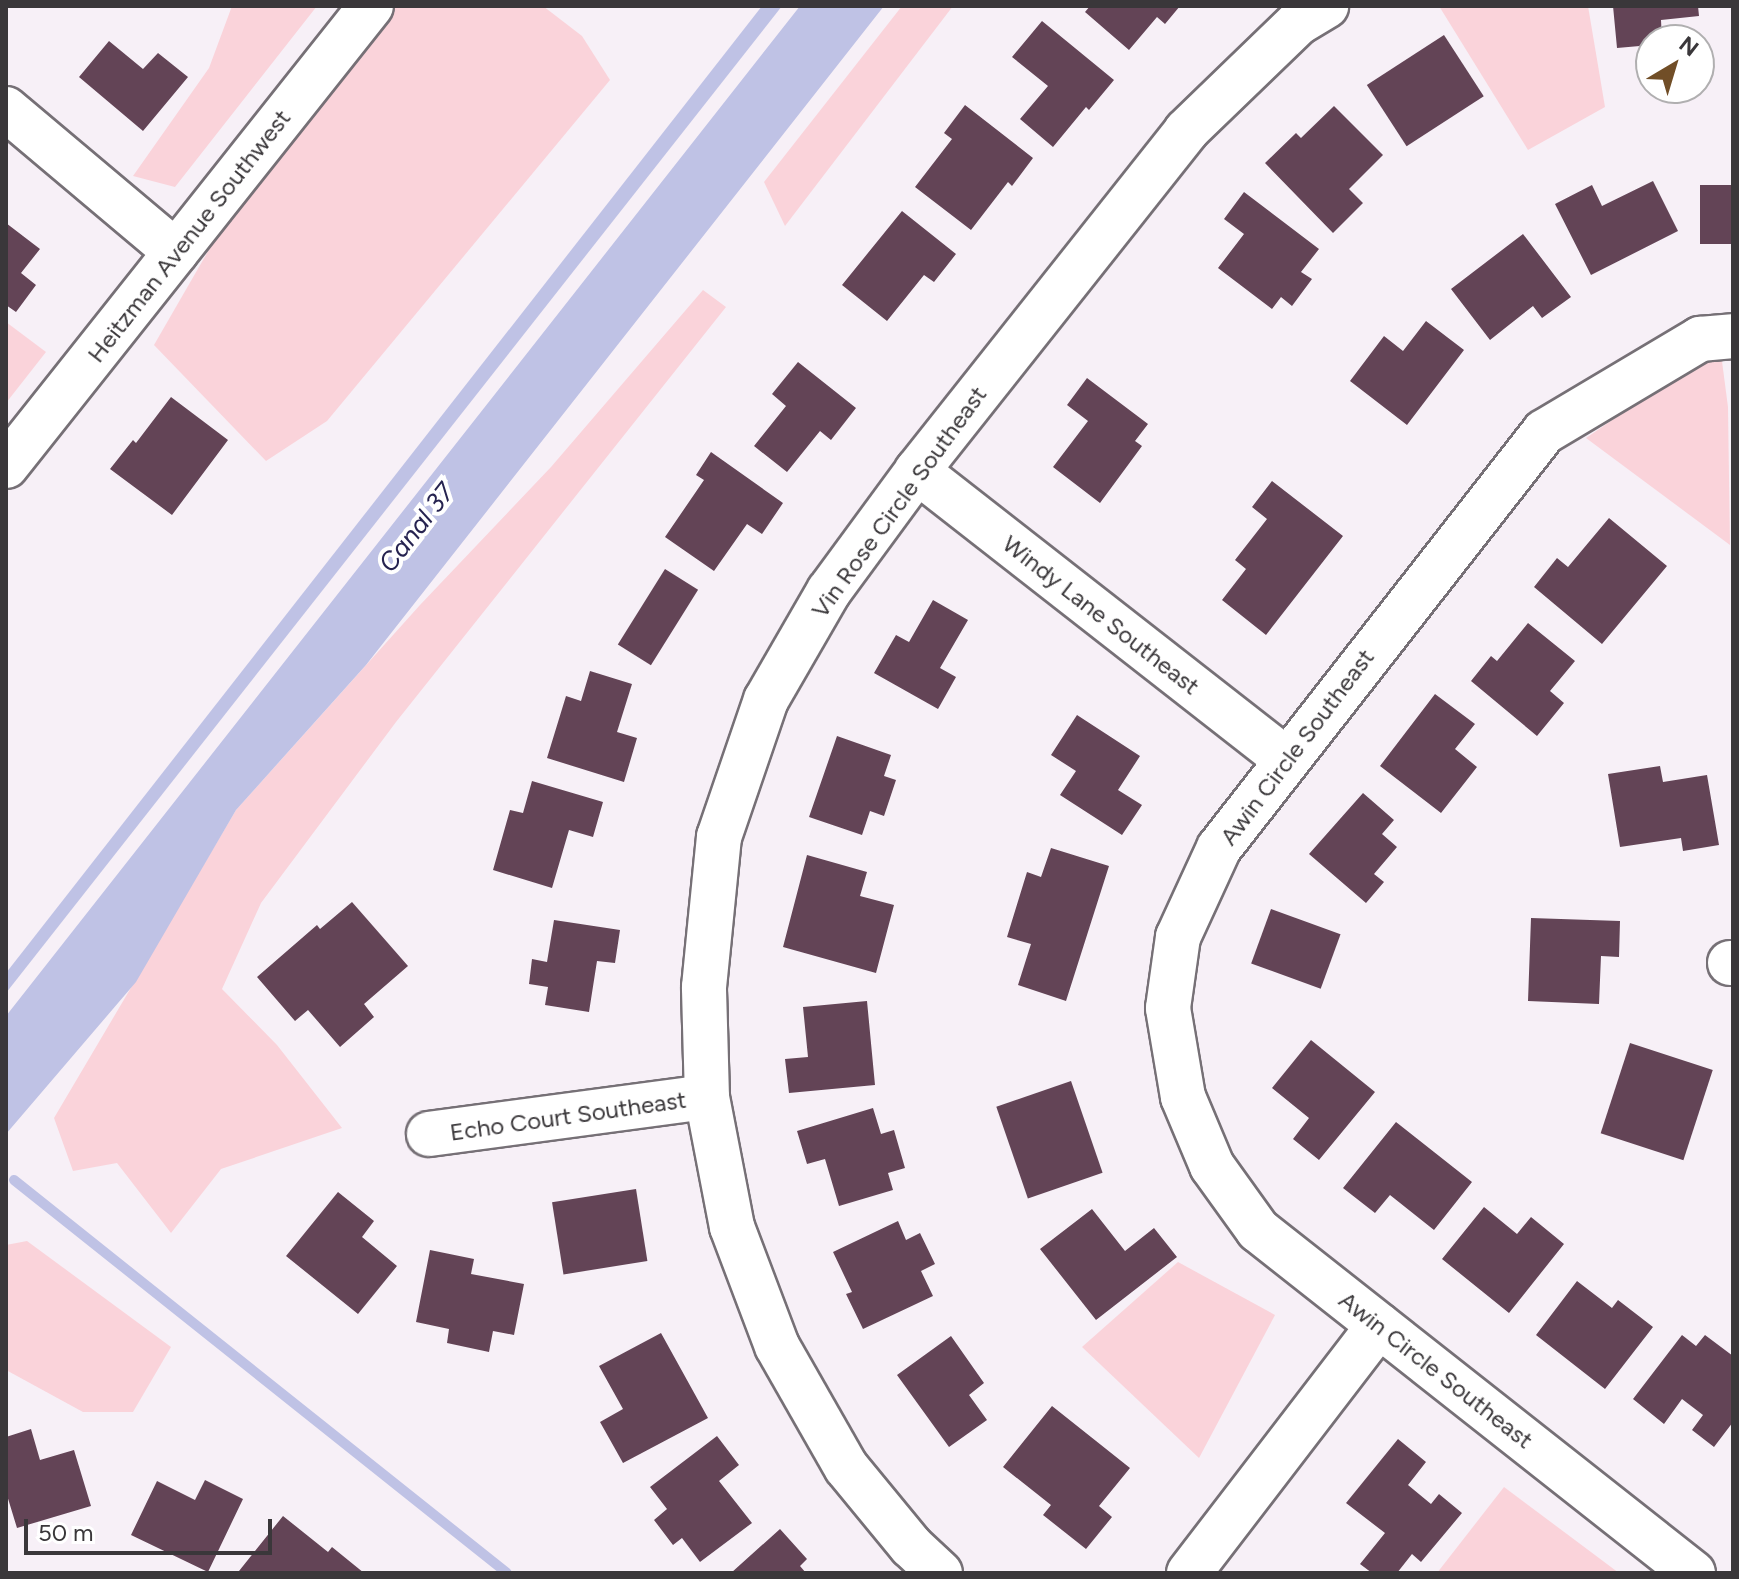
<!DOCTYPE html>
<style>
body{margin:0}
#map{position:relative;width:1739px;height:1579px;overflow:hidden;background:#f7f0f7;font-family:Figtree,sans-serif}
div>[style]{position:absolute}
.green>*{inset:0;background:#fad3da}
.water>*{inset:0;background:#bfc2e5}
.stream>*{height:10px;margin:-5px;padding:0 5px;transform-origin:5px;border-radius:5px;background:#bfc2e5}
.building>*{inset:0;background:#634456;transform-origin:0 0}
.roads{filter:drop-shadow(2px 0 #767076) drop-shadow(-2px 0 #767076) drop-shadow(0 2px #767076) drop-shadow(0 -2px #767076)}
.minor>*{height:44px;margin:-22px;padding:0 22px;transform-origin:22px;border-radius:22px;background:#fff}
span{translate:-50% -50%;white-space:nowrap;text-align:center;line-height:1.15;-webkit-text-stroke:8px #fff;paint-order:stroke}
.street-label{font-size:24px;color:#3a373a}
.water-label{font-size:26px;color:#262350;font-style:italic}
.frame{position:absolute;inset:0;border:8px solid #3a373a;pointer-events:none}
.north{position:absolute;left:1635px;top:24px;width:80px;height:80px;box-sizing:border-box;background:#fff;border:2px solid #b0afb0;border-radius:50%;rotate:38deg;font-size:22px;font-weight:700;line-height:32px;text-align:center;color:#3a373a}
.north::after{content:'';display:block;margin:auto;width:28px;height:36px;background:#714e27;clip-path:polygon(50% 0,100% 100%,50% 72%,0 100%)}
.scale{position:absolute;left:24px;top:1519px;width:248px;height:36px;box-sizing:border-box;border:4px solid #3a373a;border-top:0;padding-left:10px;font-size:24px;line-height:28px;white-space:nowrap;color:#3a373a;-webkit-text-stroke:6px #fff;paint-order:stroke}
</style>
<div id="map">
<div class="green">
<div style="clip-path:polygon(232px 6px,317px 6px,175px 187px,133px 176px,209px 68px)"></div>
<div style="clip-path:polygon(392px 6px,543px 6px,582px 36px,610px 80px,327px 421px,266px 461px,154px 345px,233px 208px)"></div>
<div style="clip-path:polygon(902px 6px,953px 6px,785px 226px,764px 182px)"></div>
<div style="clip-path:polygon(1439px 6px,1588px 6px,1605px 107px,1528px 150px)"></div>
<div style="clip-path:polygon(703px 290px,726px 307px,396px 722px,261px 903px,222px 989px,277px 1045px,342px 1128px,221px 1169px,171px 1233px,117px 1163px,73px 1171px,54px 1118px,236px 810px,420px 605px,551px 467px)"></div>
<div style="clip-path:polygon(6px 322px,46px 352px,6px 403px)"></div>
<div style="clip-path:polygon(1720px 346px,1728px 407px,1730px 545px,1586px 438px)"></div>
<div style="clip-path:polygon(27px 1241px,171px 1347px,133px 1412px,83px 1412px,6px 1370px,6px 1245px)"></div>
<div style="clip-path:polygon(1178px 1262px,1275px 1315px,1199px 1458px,1082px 1347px)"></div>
<div style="clip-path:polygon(1504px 1487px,1619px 1573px,1437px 1573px)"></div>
</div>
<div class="water">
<div style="clip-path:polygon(762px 6px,782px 6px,6px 993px,6px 973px)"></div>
<div style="clip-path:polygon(800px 6px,884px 6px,366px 665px,236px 810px,136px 982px,6px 1134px,6px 1016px)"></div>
</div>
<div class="stream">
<div style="left:14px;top:1180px;width:630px;rotate:38.56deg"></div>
</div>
<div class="building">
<div style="clip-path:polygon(1090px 6px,1180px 6px,1165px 24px,1157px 17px,1129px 50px,1085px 12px)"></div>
<div style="clip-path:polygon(1613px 6px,1698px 6px,1699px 16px,1661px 20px,1662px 40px,1651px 40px,1651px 45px,1617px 48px)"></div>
<div style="clip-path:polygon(1042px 21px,1114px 80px,1089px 110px,1086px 107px,1053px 147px,1020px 119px,1048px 86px,1012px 57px)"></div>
<div style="left:1444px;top:35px;width:73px;height:92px;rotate:57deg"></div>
<div style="clip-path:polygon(109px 41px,143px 69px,158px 53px,188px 77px,143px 131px,79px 77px)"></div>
<div style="clip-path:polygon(965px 105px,1033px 158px,1012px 186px,1008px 182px,971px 230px,915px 187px,952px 139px,944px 133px)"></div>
<div style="clip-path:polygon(1334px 106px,1383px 155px,1349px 189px,1363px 203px,1333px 233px,1265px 163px,1296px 133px,1301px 138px)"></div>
<div style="clip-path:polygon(1653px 181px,1678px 231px,1591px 275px,1555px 204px,1592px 185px,1602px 206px)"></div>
<div style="left:1733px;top:185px;width:59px;height:33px;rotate:90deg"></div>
<div style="clip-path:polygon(1244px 192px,1319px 249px,1301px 272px,1312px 279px,1292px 306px,1281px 297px,1272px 309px,1218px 268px,1244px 234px,1224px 219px)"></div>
<div style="clip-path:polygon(902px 211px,956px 254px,934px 282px,924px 275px,887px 321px,842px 285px)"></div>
<div style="clip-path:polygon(6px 223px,40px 249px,21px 273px,36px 285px,16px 312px,6px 305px)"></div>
<div style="clip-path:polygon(1523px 234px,1571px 297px,1542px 318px,1533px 306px,1490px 340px,1451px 289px)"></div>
<div style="clip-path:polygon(1426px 321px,1464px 350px,1407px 425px,1350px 381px,1384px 336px,1403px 351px)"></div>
<div style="clip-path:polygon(798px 362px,856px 408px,831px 440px,820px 431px,787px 472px,754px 446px,786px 406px,772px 394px)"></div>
<div style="clip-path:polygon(1087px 378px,1148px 424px,1135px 441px,1142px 446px,1100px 503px,1053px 467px,1088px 421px,1067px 405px)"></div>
<div style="clip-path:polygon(171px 397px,228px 440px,172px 515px,110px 469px,133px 440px,136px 443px)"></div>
<div style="clip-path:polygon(711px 452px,783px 503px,762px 534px,747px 524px,714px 571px,665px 537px,704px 480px,696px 475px)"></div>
<div style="clip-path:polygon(1272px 481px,1343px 536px,1266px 635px,1222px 600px,1246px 569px,1235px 560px,1267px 519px,1252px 507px)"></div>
<div style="clip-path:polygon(1609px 518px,1667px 566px,1602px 644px,1534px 587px,1557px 558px,1568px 567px)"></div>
<div style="left:665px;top:569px;width:39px;height:89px;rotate:32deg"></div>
<div style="clip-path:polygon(933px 600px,968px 620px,940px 668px,956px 677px,938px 709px,874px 673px,896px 635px,909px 642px)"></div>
<div style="clip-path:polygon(1528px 623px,1575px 661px,1550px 691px,1564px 703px,1537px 736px,1471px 681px,1491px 656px,1497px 661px)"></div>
<div style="clip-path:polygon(590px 671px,632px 684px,617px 732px,637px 738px,624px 782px,547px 758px,566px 696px,581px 701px)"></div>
<div style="clip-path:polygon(1435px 694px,1475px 724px,1455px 749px,1477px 767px,1441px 813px,1380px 766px)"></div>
<div style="clip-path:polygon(1077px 715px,1140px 756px,1118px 790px,1142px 805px,1122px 835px,1060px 795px,1076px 771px,1051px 755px)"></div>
<div style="clip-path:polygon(837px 736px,891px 755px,884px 776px,896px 780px,884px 816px,870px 811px,862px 835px,809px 817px)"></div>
<div style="clip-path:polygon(1660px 766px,1663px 782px,1707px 775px,1719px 845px,1683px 851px,1681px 838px,1620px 847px,1608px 774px)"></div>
<div style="clip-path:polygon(532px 781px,603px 802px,593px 837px,569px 830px,552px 888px,493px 870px,510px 810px,523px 813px)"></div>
<div style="clip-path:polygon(1363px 793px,1394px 820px,1382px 834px,1397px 847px,1374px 874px,1384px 882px,1366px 903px,1309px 854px)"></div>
<div style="clip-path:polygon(1051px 848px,1109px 866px,1066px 1001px,1018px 985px,1031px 944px,1007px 937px,1027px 872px,1041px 877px)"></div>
<div style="clip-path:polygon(807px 855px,867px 872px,860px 896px,894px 905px,876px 973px,783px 947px)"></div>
<div style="clip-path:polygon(352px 902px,408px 966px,364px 1004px,374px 1017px,340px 1047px,308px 1010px,295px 1021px,257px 977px,317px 925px,320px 929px)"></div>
<div style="left:1271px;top:909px;width:74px;height:58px;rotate:20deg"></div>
<div style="clip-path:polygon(1531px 918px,1620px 921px,1619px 957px,1601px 956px,1599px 1004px,1528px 1001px)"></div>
<div style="clip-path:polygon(554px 920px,620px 930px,615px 963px,597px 961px,589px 1012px,545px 1005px,548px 987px,529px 984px,532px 959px,547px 962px)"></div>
<div style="clip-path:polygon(867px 1001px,875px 1085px,789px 1093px,785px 1059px,808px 1057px,803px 1007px)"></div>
<div style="clip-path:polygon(1311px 1040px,1375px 1092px,1319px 1160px,1293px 1139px,1309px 1118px,1272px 1088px)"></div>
<div style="left:1630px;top:1043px;width:87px;height:95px;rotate:18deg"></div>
<div style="left:1071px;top:1081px;width:97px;height:79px;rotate:71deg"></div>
<div style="clip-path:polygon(873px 1108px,881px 1134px,894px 1130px,905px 1168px,888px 1173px,893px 1190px,839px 1206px,825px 1159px,807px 1164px,797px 1131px)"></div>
<div style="clip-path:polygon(1396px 1122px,1472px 1182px,1434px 1230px,1390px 1195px,1375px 1213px,1343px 1188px)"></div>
<div style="left:636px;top:1189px;width:73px;height:85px;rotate:81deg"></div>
<div style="clip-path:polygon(338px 1192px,374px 1221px,362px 1237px,397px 1266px,358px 1314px,286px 1256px)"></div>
<div style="clip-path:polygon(1484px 1207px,1517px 1234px,1531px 1217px,1564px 1244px,1509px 1313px,1442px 1259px)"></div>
<div style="clip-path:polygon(1092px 1209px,1125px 1251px,1154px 1228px,1177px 1257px,1096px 1320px,1040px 1249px)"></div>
<div style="clip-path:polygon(898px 1221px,906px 1240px,920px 1233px,935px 1264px,921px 1271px,933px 1296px,863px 1329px,846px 1294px,852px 1292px,833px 1252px)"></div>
<div style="clip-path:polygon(430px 1250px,474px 1259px,471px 1274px,524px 1284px,514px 1335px,493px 1331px,489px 1352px,447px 1343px,449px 1329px,416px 1322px)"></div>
<div style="clip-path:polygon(1577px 1281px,1612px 1308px,1618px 1300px,1653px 1327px,1605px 1389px,1536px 1335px)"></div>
<div style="clip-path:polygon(661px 1333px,708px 1418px,623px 1463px,600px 1422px,623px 1409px,599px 1366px)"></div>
<div style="clip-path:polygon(1682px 1335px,1696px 1346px,1705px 1335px,1733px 1356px,1733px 1422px,1714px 1447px,1692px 1430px,1703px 1415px,1682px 1399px,1664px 1424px,1633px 1399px)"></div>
<div style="clip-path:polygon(951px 1336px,984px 1383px,969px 1395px,987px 1420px,949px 1447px,897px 1375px)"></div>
<div style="clip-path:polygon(1052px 1406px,1130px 1468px,1099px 1506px,1112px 1517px,1086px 1549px,1043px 1515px,1051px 1505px,1003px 1467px)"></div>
<div style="clip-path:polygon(31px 1429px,40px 1460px,74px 1450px,91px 1506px,17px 1528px,6px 1492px,6px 1437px)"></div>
<div style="clip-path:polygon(717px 1436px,739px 1465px,719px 1481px,752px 1523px,700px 1562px,682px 1538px,673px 1545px,654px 1520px,667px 1509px,650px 1487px)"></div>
<div style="clip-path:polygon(1398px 1439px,1426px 1462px,1408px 1485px,1431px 1504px,1439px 1494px,1462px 1513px,1421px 1562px,1412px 1554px,1397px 1573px,1372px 1573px,1360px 1564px,1385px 1533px,1346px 1503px)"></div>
<div style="clip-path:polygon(205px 1480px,243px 1499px,208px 1572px,131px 1535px,157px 1481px,195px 1500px)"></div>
<div style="clip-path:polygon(283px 1516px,328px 1552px,332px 1547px,364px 1573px,242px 1573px,239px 1571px)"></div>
<div style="clip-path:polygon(780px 1529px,807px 1559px,800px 1566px,806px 1573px,731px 1573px)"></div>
</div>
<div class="roads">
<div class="minor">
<div style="left:6px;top:109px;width:222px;rotate:40.1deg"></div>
<div style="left:6px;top:466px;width:587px;rotate:-51.57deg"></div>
<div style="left:917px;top:471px;width:467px;rotate:38deg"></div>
<div style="left:1730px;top:963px;width:3px"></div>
<div style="left:429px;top:1134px;width:280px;rotate:-7.6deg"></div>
<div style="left:940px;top:1573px;width:40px;rotate:-137deg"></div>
<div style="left:911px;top:1546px;width:102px;rotate:-129.4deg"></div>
<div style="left:846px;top:1467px;width:139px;rotate:-119.7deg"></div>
<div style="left:777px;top:1346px;width:127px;rotate:-110.7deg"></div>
<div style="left:732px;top:1227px;width:132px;rotate:-100.9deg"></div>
<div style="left:707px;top:1097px;width:110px;rotate:-91.6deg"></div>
<div style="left:704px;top:987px;width:151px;rotate:-84.3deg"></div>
<div style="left:719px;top:837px;width:145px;rotate:-71.1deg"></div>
<div style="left:766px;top:700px;width:126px;rotate:-60deg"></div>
<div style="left:829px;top:591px;width:149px;rotate:-53.7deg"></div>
<div style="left:917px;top:471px;width:434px;rotate:-51.6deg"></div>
<div style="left:1186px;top:131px;width:156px;rotate:-44deg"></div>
<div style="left:1298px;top:23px;width:33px;rotate:-31deg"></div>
<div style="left:1189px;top:1573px;width:312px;rotate:-52.5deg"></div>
<div style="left:1693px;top:1573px;width:554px;rotate:-141.74deg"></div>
<div style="left:1258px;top:1230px;width:79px;rotate:-125.7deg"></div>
<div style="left:1212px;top:1166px;width:75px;rotate:-112.8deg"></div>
<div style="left:1183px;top:1097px;width:90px;rotate:-99.6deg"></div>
<div style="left:1168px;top:1008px;width:72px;rotate:-82deg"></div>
<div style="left:1178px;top:937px;width:98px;rotate:-65.3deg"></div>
<div style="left:1219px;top:848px;width:528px;rotate:-52deg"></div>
<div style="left:1544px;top:432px;width:182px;rotate:-30.8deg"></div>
<div style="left:1700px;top:339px;width:33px;rotate:-5deg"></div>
</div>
</div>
<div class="street-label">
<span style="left:189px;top:236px;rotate:-52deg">Heitzman Avenue Southwest</span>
<span style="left:899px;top:502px;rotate:-54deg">Vin Rose Circle Southeast</span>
<span style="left:1101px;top:615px;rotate:38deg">Windy Lane Southeast</span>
<span style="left:1297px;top:747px;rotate:-53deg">Awin Circle Southeast</span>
<span style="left:568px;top:1116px;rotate:-8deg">Echo Court Southeast</span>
<span style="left:1436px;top:1370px;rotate:38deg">Awin Circle Southeast</span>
</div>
<div class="water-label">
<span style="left:417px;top:528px;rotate:-52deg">Canal 37</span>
</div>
<div class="frame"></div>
<div class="north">N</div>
<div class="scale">50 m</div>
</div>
